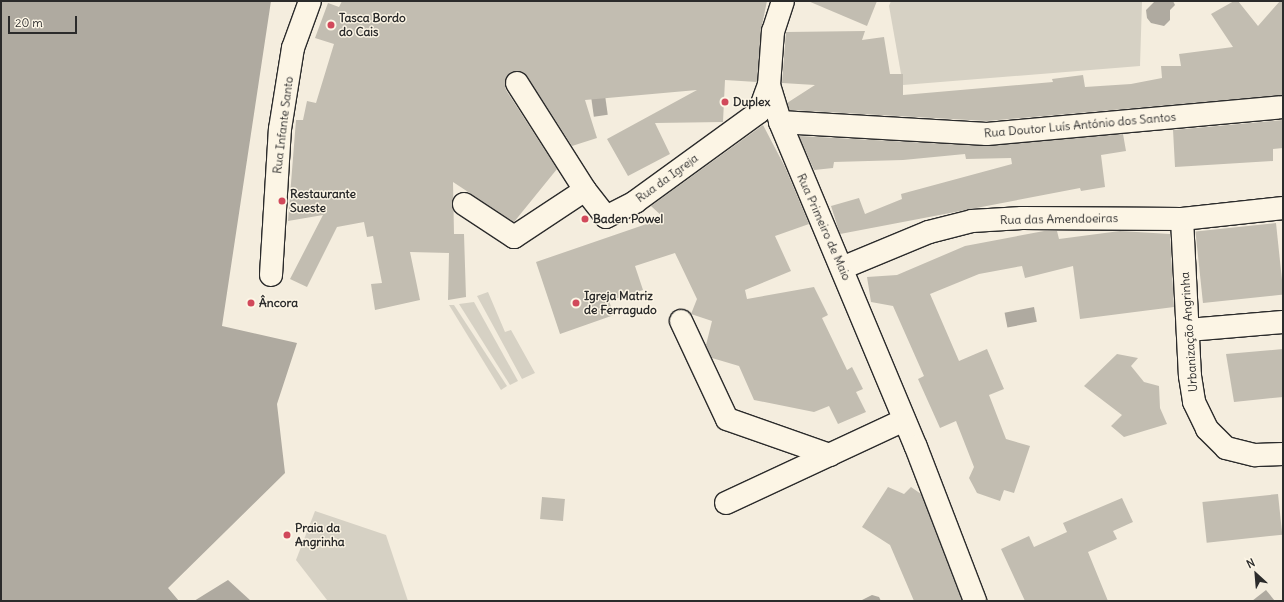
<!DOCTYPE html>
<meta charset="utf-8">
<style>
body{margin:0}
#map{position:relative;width:1284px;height:602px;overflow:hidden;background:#f4edde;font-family:Delius,sans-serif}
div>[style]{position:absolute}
.green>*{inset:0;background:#d6d1c4}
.water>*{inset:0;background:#afaaa0;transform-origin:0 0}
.building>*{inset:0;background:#c2bdb1;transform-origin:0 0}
.roads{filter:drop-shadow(1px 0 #2b2b2b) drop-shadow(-1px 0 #2b2b2b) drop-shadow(0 1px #2b2b2b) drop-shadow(0 -1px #2b2b2b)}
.minor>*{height:22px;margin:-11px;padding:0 11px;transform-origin:11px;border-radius:11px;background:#fcf5e5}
.dots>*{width:11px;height:11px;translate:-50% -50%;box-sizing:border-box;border:2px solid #fcf5e5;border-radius:50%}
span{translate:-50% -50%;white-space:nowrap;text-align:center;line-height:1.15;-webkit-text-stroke:3px #fcf5e5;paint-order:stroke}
.poi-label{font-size:12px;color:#2b2b2b;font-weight:700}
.left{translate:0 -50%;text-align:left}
.street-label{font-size:12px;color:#2b2b2b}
.frame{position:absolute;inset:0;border:2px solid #2b2b2b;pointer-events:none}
.north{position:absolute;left:1236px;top:554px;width:40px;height:40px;-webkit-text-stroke:3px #fcf5e5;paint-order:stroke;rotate:334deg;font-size:11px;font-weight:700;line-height:16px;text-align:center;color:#2b2b2b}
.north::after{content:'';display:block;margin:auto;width:14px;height:18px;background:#2b2b2b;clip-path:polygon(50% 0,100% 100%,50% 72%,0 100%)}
.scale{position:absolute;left:8px;top:16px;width:69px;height:18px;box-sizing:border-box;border:2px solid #2b2b2b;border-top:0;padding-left:5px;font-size:12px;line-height:14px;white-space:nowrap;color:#2b2b2b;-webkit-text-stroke:3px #fcf5e5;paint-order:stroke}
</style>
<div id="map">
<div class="green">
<div style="clip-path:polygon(891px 1px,1142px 1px,1140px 66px,903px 85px,889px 6px)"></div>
<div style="clip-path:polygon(488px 292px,505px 332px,511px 330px,535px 373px,522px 379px,477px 296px)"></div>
<div style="clip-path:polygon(474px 302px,518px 381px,510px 385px,459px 304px)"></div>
<div style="clip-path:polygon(449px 305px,454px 305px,507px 386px,501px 390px)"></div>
<div style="clip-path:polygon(315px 511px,386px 535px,408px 601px,327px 600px,296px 560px)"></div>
</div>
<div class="water">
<div style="clip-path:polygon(1px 1px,271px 1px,222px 326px,297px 343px,277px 404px,285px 473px,168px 588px,179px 601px,1px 601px)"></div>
<div style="clip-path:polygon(1155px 1px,1173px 1px,1175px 5px,1170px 10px,1170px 20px,1164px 26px,1151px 23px,1147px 18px,1146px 10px)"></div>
<div style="left:604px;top:88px;width:27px;height:14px;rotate:82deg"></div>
<div style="left:1034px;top:307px;width:15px;height:30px;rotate:79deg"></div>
<div style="clip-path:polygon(228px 580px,251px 601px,194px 601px)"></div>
<div style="clip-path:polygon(1266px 590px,1275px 601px,1252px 601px)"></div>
<div style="clip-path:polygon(872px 595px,879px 597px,881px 601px,860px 601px)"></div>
</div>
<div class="building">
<div style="clip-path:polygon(342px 1px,767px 1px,761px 30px,757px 82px,725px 80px,723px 122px,655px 123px,670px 154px,628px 176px,607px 139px,697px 90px,585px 100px,597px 138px,572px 146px,527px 76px,517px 71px,510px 73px,505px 83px,506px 90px,557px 169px,514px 222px,453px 182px,454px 234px,464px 234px,466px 297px,448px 300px,449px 253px,410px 252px,420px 300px,375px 310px,371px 284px,382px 283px,373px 236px,367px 237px,364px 222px,337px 227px,307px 287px,290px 279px,323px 215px,288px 221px,296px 120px,303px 120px,307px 101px,316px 103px,334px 44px,315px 38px,328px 3px,339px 7px)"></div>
<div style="clip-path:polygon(808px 1px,877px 1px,867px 26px)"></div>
<div style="clip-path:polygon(1234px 1px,1238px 1px,1258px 26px,1280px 1px,1283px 1px,1283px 95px,987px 121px,789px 110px,787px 103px,815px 85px,782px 83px,786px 32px,865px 31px,862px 40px,884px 37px,890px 74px,903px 74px,903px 95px,1053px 82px,1052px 79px,1083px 75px,1085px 87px,1131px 84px,1162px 78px,1161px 66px,1181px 66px,1179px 54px,1233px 47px,1211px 14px)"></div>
<div style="clip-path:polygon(1283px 120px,1283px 148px,1273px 149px,1273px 161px,1175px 167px,1173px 130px)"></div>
<div style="clip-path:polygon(763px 125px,785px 167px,809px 224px,775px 236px,791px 271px,745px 290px,747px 299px,814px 287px,828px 315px,822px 318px,847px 370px,852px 367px,863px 389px,856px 392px,866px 412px,838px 424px,829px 406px,814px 412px,754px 400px,739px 366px,712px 358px,706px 345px,712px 321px,691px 314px,697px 299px,675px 253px,635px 266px,643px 290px,609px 301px,614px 315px,560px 334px,536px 262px,664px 218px,651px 206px)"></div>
<div style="clip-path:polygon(1123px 134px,1126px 151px,1101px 155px,1105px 187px,1081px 191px,1080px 188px,840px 234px,831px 206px,859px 198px,865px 214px,902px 199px,901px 194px,1012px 164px,1011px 158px,966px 159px,965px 154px,903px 160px,834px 162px,833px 168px,814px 170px,799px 136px,986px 146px)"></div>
<div style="left:1276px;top:223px;width:72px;height:81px;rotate:84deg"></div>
<div style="clip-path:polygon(1044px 231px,1057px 231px,1059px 239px,1120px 231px,1170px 234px,1174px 307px,1080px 319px,1073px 266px,1025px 278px,1022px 266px,979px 274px,930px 294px,959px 361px,987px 349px,1004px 389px,989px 395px,1006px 439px,1030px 446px,1014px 493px,1004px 490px,1000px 501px,977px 493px,969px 478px,974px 467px,956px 421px,940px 428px,918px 379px,924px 376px,893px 306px,871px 302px,867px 277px,897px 275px,965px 246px)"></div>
<div style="clip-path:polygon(1283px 349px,1283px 397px,1234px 402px,1226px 354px)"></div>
<div style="clip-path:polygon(1117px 354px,1138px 358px,1131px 366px,1144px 382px,1159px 386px,1160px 408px,1167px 424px,1124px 437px,1111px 426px,1122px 415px,1084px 386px)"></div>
<div style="clip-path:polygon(888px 487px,904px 494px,911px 487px,921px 494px,962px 601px,914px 601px,890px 545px,862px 527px)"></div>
<div style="left:1278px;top:494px;width:41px;height:76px;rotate:84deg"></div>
<div style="left:542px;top:497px;width:23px;height:22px;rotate:5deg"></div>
<div style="clip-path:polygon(1122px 498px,1133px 522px,1113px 531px,1117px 539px,1088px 552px,1108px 601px,1025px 601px,1001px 549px,1029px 536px,1034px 547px,1067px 532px,1063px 523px)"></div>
</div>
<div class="roads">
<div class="minor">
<div style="left:783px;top:1px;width:32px;rotate:108deg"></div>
<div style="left:773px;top:31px;width:54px;rotate:94.2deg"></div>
<div style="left:769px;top:85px;width:39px;rotate:73deg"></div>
<div style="left:780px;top:122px;width:352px;rotate:67.3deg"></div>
<div style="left:916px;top:447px;width:165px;rotate:69deg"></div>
<div style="left:517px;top:83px;width:127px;rotate:57.6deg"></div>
<div style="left:780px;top:122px;width:207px;rotate:3.3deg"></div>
<div style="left:987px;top:134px;width:297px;rotate:-5.2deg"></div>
<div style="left:464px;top:204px;width:60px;rotate:33.4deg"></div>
<div style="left:514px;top:237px;width:85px;rotate:-33.5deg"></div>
<div style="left:585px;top:190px;width:34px;rotate:52deg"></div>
<div style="left:606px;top:217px;width:33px;rotate:-27deg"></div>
<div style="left:635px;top:202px;width:153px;rotate:-36deg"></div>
<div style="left:759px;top:112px;width:29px;rotate:-70deg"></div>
<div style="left:1182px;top:219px;width:157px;rotate:87.1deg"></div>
<div style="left:1190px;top:376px;width:26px;rotate:81deg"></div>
<div style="left:1194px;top:402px;width:30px;rotate:64deg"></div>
<div style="left:1207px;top:429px;width:27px;rotate:45deg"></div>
<div style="left:1226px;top:448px;width:30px;rotate:14deg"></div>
<div style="left:1255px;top:455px;width:28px;rotate:-2deg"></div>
<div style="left:842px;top:268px;width:94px;rotate:-22.5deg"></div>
<div style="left:929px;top:232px;width:44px;rotate:-14.3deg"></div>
<div style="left:972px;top:221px;width:50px;rotate:-3.4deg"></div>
<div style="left:1022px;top:218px;width:160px;rotate:0.4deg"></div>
<div style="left:1182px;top:219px;width:102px;rotate:-6.2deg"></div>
<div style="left:271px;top:275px;width:146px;rotate:-86.5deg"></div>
<div style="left:280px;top:129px;width:82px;rotate:-80.9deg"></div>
<div style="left:293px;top:48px;width:50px;rotate:-70.1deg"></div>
<div style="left:681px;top:321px;width:108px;rotate:64.9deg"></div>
<div style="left:727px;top:419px;width:109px;rotate:19.3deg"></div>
<div style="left:1188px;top:330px;width:95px;rotate:-4.8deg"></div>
<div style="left:726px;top:503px;width:196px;rotate:-25deg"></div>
</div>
</div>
<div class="dots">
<div style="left:331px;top:25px;background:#d1495b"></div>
<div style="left:725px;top:102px;background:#d1495b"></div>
<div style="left:282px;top:201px;background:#d1495b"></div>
<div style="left:585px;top:219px;background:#d1495b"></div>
<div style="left:251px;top:303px;background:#d1495b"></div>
<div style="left:576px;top:303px;background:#d1495b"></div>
<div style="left:287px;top:535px;background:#d1495b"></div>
</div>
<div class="poi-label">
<span class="left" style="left:339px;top:25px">Tasca Bordo<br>do Cais</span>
<span class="left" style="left:733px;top:102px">Duplex</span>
<span class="left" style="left:290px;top:201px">Restaurante<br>Sueste</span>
<span class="left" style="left:593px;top:219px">Baden Powel</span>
<span class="left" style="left:584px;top:303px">Igreja Matriz<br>de Ferragudo</span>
<span class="left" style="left:259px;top:303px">Âncora</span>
<span class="left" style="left:295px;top:535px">Praia da<br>Angrinha</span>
</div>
<div class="street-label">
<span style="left:283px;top:125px;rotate:-83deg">Rua Infante Santo</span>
<span style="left:1080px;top:125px;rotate:-5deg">Rua Doutor Luís António dos Santos</span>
<span style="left:667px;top:178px;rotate:-36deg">Rua da Igreja</span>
<span style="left:1059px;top:219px;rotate:-1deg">Rua das Amendoeiras</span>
<span style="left:824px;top:227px;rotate:66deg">Rua Primeiro de Maio</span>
<span style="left:1189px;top:332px;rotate:-94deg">Urbanização Angrinha</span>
</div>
<div class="frame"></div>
<div class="north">N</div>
<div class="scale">20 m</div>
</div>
